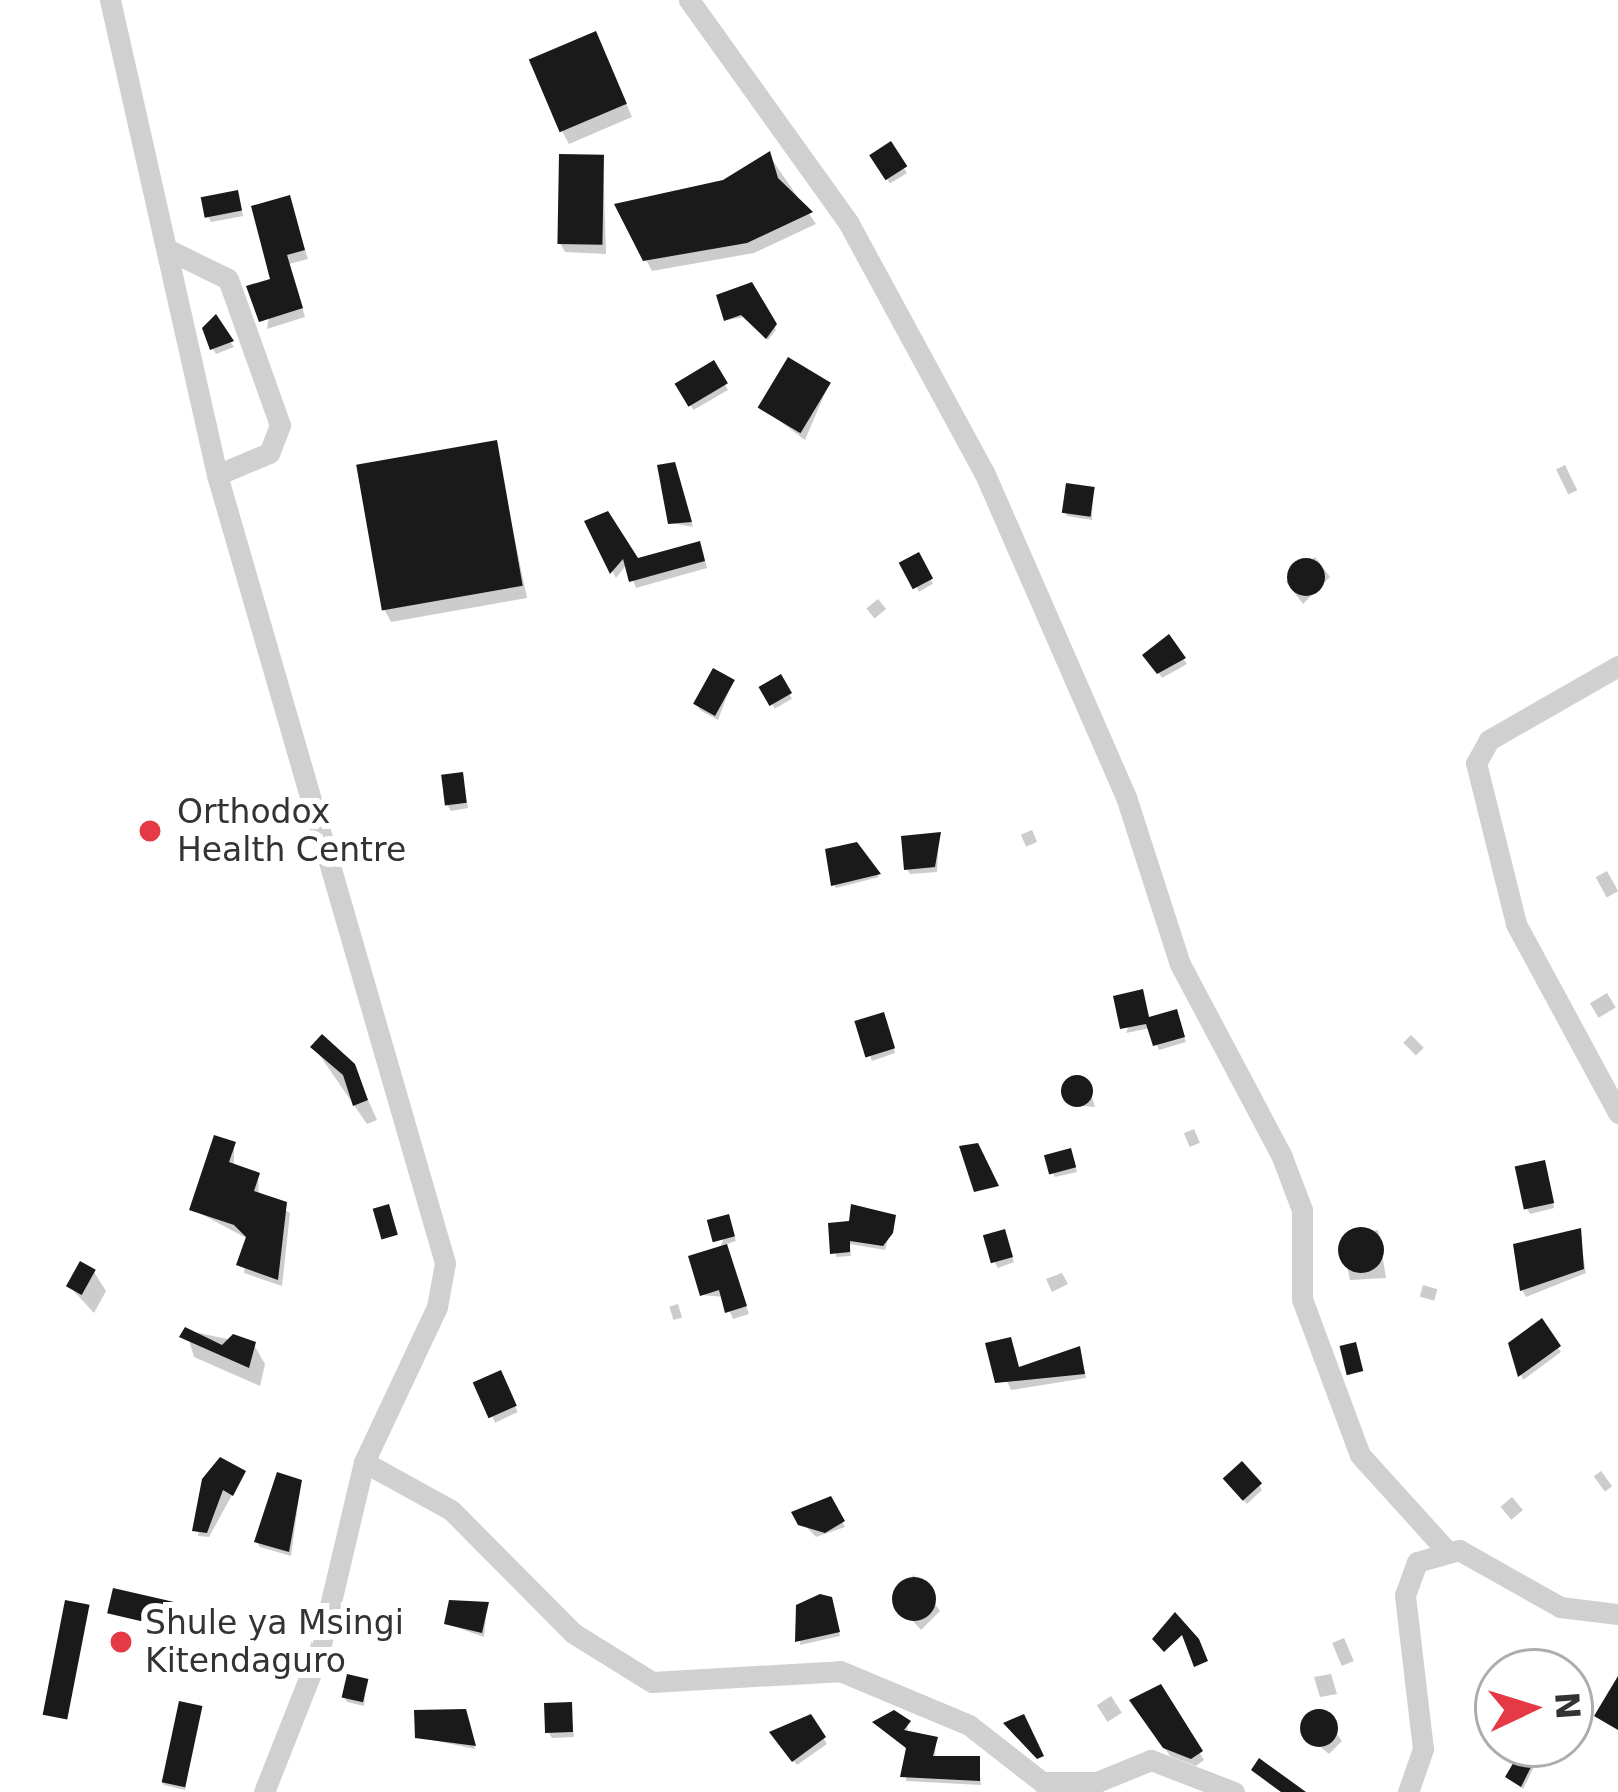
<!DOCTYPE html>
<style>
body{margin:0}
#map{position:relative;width:1618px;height:1792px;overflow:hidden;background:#fff;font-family:"DejaVu Sans",sans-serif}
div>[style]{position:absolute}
.shadow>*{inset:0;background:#0003;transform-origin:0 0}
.building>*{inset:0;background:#1a1a1a;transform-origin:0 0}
.round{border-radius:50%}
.street>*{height:21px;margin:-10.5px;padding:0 10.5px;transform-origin:10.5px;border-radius:10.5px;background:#d0d0d0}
.dots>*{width:33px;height:33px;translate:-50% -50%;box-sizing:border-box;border:6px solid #fff;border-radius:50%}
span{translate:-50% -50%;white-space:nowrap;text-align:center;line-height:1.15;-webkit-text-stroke:12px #fff;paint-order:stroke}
.poi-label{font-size:33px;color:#333}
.left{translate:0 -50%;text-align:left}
.north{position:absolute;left:1474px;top:1648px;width:120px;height:120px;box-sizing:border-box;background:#fff;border:3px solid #adadad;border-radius:50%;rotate:86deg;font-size:33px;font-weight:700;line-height:48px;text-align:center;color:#333}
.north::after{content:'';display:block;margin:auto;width:42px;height:54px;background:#e63946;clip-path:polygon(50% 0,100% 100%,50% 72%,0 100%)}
</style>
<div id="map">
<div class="shadow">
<div style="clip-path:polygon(602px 47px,632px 117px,569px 144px,562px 131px)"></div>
<div style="left:890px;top:145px;width:33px;height:20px;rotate:59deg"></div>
<div style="clip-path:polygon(769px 155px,816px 224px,754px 253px,652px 271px,618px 206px,724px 183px)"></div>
<div style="clip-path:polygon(603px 158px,606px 254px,565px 252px,560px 243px)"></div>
<div style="clip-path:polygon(239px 199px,243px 216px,211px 222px,208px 217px)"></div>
<div style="clip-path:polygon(289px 199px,308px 259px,289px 264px,305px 317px,267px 329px)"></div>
<div style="clip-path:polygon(751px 286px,776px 330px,768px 340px,745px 317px,727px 320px)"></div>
<div style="clip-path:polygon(215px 319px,234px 347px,216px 354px,213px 349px)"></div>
<div style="left:713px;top:364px;width:30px;height:40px;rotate:60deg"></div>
<div style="clip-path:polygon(828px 386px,805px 440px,761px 407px)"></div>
<div style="clip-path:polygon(495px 443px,527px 598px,391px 622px,384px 609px)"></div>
<div style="left:1565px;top:465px;width:28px;height:10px;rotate:64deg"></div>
<div style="clip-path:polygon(677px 470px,693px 527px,671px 523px)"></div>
<div style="clip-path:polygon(1093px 490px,1092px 520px,1067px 516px,1065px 512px)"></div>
<div style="clip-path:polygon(588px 523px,637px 561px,703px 552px,707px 568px,636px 588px,627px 564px,616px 578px)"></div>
<div style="left:917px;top:556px;width:32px;height:16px;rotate:60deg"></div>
<div style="clip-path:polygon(1315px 557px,1330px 577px,1303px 604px,1286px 582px)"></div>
<div style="left:878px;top:599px;width:13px;height:15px;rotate:51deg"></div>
<div style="clip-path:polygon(1168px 639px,1187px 664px,1162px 678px,1146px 655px)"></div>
<div style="left:780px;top:678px;width:24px;height:20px;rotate:60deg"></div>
<div style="clip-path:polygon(732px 682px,718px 720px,700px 710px,697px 704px)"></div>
<div style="clip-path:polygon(461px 775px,468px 808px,451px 811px,448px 806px)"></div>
<div style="left:1032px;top:830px;width:13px;height:12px;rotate:67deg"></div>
<div style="clip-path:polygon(939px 835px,937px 872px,910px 874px,907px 869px)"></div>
<div style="clip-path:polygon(856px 846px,879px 877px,836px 888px,834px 885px)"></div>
<div style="left:1607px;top:871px;width:23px;height:13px;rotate:61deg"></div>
<div style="clip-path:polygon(1142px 992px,1150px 1020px,1180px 1025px,1186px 1042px,1159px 1050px,1150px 1028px,1126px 1033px)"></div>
<div style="left:1607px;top:993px;width:17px;height:20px;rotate:59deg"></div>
<div style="clip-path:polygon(885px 1021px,895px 1053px,872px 1061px,858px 1024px)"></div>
<div style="left:1411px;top:1035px;width:18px;height:11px;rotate:45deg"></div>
<div style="clip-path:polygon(314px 1047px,353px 1066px,377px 1120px,367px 1124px)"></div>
<div style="clip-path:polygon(1086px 1078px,1095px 1107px,1069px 1105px,1062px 1084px)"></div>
<div style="left:1194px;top:1129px;width:15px;height:11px;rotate:67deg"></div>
<div style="clip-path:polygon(234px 1144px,234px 1166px,258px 1175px,259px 1196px,290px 1213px,282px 1286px,244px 1273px,248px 1239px,192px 1209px)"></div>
<div style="clip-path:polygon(1073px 1156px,1077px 1172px,1055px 1177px,1052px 1172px)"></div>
<div style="clip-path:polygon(1546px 1168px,1554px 1208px,1530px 1214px,1527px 1209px)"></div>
<div style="clip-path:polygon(894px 1217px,885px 1250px,850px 1244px,851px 1256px,836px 1257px,831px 1225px)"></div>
<div style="clip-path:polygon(730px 1222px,736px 1241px,724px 1245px,749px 1314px,733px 1319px,724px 1297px,702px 1295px)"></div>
<div style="clip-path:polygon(1378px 1230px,1386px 1278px,1350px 1280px,1341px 1237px)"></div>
<div style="clip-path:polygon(1579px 1232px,1586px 1273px,1526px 1297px,1522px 1290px)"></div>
<div style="clip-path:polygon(1006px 1238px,1014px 1262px,998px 1268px,995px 1263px)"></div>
<div style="clip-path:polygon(94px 1272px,106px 1291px,94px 1313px,70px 1287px)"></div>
<div style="clip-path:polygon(1062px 1273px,1068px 1284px,1052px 1292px,1046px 1279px)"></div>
<div style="left:1423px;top:1285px;width:15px;height:12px;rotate:16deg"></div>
<div style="left:678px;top:1304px;width:14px;height:9px;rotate:73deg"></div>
<div style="clip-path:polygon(1541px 1322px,1561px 1352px,1523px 1380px,1512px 1344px)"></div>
<div style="clip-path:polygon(186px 1330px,254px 1345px,265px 1364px,260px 1386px,194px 1357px)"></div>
<div style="clip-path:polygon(990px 1345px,1019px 1370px,1081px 1354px,1086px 1378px,1011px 1390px)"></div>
<div style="left:500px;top:1374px;width:42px;height:25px;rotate:65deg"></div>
<div style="left:1601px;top:1471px;width:19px;height:9px;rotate:54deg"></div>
<div style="clip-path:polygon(244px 1473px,209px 1537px,198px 1536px,205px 1480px)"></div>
<div style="clip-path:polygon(301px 1483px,291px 1556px,260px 1547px,257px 1542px)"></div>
<div style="clip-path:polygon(1230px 1484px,1259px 1485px,1262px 1490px,1247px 1504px)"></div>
<div style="left:1512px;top:1497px;width:17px;height:15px;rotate:50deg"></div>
<div style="clip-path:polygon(830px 1500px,845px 1527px,816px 1537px,797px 1517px)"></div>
<div style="clip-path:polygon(914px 1575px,940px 1611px,921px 1630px,892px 1598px)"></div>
<div style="clip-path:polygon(830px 1600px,840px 1636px,800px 1645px,804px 1601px)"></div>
<div style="clip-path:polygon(487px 1605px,484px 1637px,447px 1624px)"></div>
<div style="left:1344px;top:1638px;width:25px;height:13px;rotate:67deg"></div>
<div style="clip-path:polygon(1331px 1674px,1337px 1694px,1320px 1697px,1314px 1677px)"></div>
<div style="clip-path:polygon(366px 1681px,364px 1706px,347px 1702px,344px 1697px)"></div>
<div style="clip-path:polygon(1160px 1688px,1204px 1760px,1196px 1766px,1170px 1756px,1133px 1701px)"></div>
<div style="left:1111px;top:1696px;width:20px;height:17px;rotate:57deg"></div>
<div style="clip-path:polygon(570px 1705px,574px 1737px,552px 1738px,549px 1733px)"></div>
<div style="clip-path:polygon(1318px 1708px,1342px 1741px,1329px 1754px,1302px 1731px)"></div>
<div style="clip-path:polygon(200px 1709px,185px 1790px,164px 1785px,161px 1781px)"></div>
<div style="clip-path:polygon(467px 1716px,475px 1749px,418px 1737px)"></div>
<div style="clip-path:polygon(810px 1718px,827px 1744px,797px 1765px,773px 1734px)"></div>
<div style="clip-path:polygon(908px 1723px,907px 1733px,936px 1740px,935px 1759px,978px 1759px,981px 1785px,906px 1781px,908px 1750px,877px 1724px)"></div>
<div style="clip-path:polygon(1527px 1744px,1538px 1759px,1523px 1789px,1508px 1777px,1518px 1761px,1505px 1745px)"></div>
</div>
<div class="building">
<div style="left:596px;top:31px;width:79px;height:73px;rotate:67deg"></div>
<div style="left:891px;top:141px;width:30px;height:26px;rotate:57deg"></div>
<div style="clip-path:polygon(770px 151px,778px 178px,813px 212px,747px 243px,643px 261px,614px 204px,723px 180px)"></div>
<div style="left:559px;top:154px;width:45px;height:90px;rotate:1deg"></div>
<div style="left:238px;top:190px;width:21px;height:38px;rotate:79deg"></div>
<div style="clip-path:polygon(290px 195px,305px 250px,287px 255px,303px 308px,259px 322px,246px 286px,270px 279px,251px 206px)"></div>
<div style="clip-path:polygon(752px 282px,777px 324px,766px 339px,741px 315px,724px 321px,716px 295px)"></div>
<div style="clip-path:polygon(216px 314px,234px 341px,210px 350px,202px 328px)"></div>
<div style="left:788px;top:357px;width:50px;height:59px;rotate:31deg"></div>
<div style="left:714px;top:360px;width:27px;height:46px;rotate:59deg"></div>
<div style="left:497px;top:440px;width:148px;height:143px;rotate:80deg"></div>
<div style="clip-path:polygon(675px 462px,692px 522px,668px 524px,657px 465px)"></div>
<div style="left:1066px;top:483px;width:29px;height:30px;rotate:8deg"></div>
<div style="clip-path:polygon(608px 511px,638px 558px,700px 541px,705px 561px,629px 582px,623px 559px,610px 574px,584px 521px)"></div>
<div style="left:919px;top:552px;width:30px;height:23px;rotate:62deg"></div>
<div class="round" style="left:1287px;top:558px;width:38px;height:38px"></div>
<div style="clip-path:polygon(1169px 634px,1186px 658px,1157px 674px,1142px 655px)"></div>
<div style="left:713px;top:668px;width:25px;height:41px;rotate:29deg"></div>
<div style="left:781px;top:674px;width:22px;height:26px;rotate:60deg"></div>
<div style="left:463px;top:772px;width:31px;height:22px;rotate:83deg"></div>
<div style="clip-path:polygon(941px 832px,935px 867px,904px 870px,901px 836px)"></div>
<div style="clip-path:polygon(857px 842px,881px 874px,831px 886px,825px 849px)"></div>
<div style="clip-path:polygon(1143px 989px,1149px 1017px,1177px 1009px,1185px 1037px,1153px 1046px,1146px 1024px,1120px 1029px,1113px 996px)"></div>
<div style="left:884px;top:1012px;width:38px;height:31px;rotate:73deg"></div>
<div style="clip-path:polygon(322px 1034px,355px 1064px,368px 1100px,353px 1106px,343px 1075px,310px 1047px)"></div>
<div class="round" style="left:1061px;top:1075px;width:32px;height:32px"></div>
<div style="clip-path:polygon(214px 1135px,236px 1142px,229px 1162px,260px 1173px,254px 1191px,287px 1202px,278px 1280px,236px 1265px,246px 1237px,234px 1225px,189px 1210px)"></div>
<div style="clip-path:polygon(978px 1143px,999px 1186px,974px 1192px,959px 1146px)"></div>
<div style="left:1071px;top:1148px;width:20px;height:28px;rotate:75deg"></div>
<div style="left:1545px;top:1160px;width:44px;height:31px;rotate:78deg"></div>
<div style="left:389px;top:1204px;width:32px;height:17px;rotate:74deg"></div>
<div style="clip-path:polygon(851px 1204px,896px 1215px,893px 1233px,883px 1246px,850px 1241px,850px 1252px,830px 1254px,828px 1223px,849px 1221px)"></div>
<div style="left:729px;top:1214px;width:23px;height:23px;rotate:75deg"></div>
<div class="round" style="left:1338px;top:1227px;width:46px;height:46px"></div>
<div style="clip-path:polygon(1581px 1228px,1584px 1269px,1520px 1291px,1513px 1244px)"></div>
<div style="left:1005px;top:1229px;width:29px;height:23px;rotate:74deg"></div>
<div style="clip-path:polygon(727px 1244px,747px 1306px,725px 1313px,719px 1290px,700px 1296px,688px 1256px)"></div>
<div style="left:80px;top:1261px;width:18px;height:29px;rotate:29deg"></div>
<div style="clip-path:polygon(1542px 1318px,1561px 1346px,1518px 1377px,1508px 1343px)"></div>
<div style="clip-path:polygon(185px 1327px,222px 1345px,233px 1334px,256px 1342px,249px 1368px,179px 1337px)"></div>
<div style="clip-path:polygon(1011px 1337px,1019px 1367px,1080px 1346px,1085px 1374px,995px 1383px,985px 1343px)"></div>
<div style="left:1356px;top:1342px;width:30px;height:17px;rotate:76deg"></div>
<div style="left:501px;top:1370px;width:39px;height:31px;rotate:66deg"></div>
<div style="clip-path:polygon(220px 1457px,246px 1471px,233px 1496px,223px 1490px,207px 1533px,192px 1531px,202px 1479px)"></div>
<div style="left:1242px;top:1461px;width:30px;height:26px;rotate:48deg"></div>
<div style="clip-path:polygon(277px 1472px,302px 1480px,289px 1552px,254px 1542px)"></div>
<div style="clip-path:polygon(831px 1496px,845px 1521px,825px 1533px,798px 1525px,791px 1512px)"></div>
<div class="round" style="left:892px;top:1577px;width:44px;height:44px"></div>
<div style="left:113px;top:1588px;width:65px;height:26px;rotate:13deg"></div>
<div style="clip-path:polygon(820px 1594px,832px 1597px,840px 1632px,795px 1642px,796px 1605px)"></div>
<div style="left:65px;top:1600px;width:25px;height:117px;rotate:11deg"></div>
<div style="clip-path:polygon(449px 1600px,489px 1602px,482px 1633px,444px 1624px)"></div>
<div style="clip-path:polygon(1175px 1612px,1199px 1639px,1208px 1661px,1194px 1667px,1182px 1635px,1164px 1652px,1152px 1639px)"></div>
<div style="left:347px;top:1674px;width:22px;height:24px;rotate:13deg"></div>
<div style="clip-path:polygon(1618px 1676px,1618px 1730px,1594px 1716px)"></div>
<div style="clip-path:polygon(1161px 1684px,1203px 1751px,1191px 1759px,1163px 1748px,1129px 1700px)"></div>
<div style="left:179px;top:1701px;width:24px;height:83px;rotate:12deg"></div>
<div style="left:572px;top:1702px;width:30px;height:28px;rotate:88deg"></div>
<div style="clip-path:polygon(466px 1709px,476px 1746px,415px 1738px,414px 1710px)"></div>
<div class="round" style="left:1300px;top:1709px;width:38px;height:38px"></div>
<div style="clip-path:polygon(894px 1710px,911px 1721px,904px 1730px,938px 1737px,933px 1756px,980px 1756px,980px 1781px,900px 1777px,906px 1748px,872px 1722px)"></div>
<div style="clip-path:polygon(811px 1714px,826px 1737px,792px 1762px,769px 1732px)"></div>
<div style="clip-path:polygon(1024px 1714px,1044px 1756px,1037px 1759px,1003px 1723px)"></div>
<div style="clip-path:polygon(1501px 1744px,1538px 1753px,1521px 1787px,1505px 1777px,1515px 1760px)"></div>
<div style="clip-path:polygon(1259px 1758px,1306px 1792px,1281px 1792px,1251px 1770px)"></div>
</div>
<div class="street">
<div style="left:110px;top:0;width:487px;rotate:77.3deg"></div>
<div style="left:217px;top:475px;width:820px;rotate:73.86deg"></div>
<div style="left:445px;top:1263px;width:45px;rotate:100.3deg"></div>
<div style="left:437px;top:1307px;width:171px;rotate:115.2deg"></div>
<div style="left:364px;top:1462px;width:196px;rotate:103.3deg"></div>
<div style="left:319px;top:1653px;width:149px;rotate:111.6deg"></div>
<div style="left:689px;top:0;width:273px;rotate:54.4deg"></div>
<div style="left:848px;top:222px;width:285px;rotate:61.5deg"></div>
<div style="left:984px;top:472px;width:355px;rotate:66.4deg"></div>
<div style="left:1126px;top:797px;width:176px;rotate:72.1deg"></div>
<div style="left:1180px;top:964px;width:218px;rotate:62.1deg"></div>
<div style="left:1282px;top:1157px;width:57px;rotate:69.3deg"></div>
<div style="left:1302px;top:1210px;width:89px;rotate:90deg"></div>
<div style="left:1302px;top:1299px;width:166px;rotate:69.6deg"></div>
<div style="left:1360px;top:1455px;width:128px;rotate:47.8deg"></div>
<div style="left:167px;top:249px;width:68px;rotate:26.2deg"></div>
<div style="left:228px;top:279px;width:155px;rotate:70.4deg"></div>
<div style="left:280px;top:425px;width:30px;rotate:111deg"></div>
<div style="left:269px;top:453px;width:56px;rotate:157.1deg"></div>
<div style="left:1618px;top:666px;width:149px;rotate:150.2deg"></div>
<div style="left:1489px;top:740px;width:26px;rotate:119deg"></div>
<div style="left:1476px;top:763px;width:166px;rotate:76deg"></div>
<div style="left:1516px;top:924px;width:215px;rotate:61.6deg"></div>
<div style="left:364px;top:1462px;width:99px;rotate:28.9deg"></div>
<div style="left:451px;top:1510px;width:173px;rotate:45.2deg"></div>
<div style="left:573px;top:1633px;width:93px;rotate:31.8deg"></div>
<div style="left:652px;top:1682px;width:188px;rotate:-3.3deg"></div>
<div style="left:840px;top:1671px;width:140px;rotate:22.7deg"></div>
<div style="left:969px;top:1725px;width:93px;rotate:38deg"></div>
<div style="left:1042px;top:1782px;width:55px"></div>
<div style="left:1097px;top:1782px;width:58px;rotate:-22.2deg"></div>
<div style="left:1151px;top:1760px;width:89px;rotate:21.1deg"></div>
<div style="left:1408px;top:1792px;width:46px;rotate:-70.8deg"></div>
<div style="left:1423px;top:1749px;width:155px;rotate:-96.7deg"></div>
<div style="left:1405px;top:1595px;width:35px;rotate:-70deg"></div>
<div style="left:1417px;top:1562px;width:44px;rotate:-15.9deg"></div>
<div style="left:1459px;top:1550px;width:116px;rotate:29.4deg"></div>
<div style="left:1560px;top:1607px;width:58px;rotate:6.9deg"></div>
</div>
<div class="dots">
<div style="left:150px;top:831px;background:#e63946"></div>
<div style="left:121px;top:1642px;background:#e63946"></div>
</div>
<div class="poi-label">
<span class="left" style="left:177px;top:831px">Orthodox<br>Health Centre</span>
<span class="left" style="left:145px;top:1642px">Shule ya Msingi<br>Kitendaguro</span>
</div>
<div class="north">N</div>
</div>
